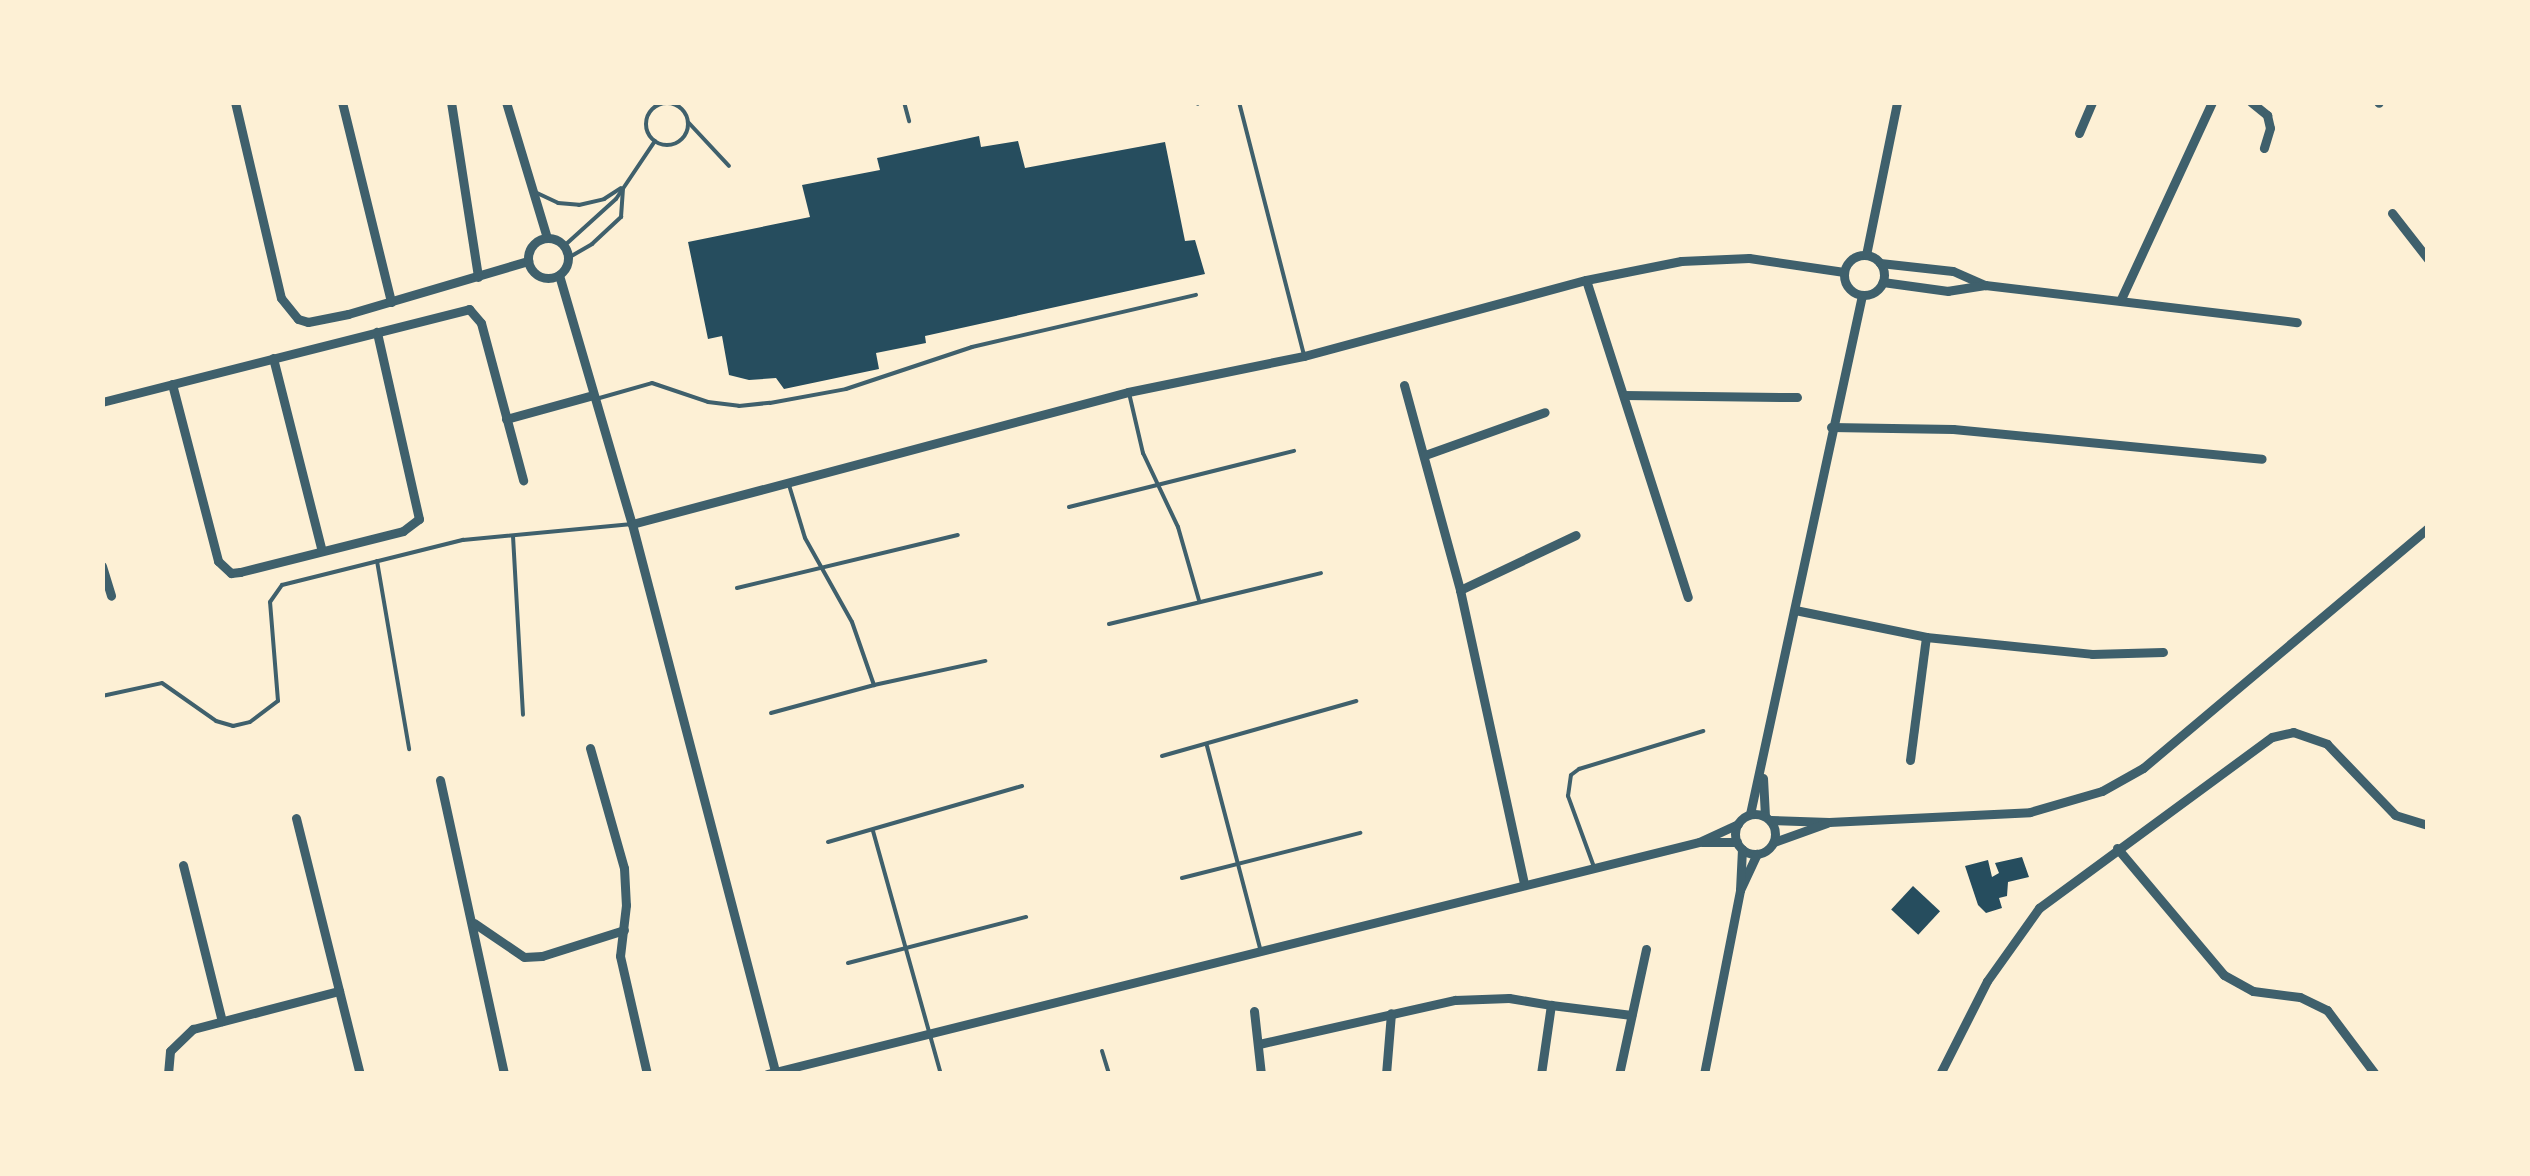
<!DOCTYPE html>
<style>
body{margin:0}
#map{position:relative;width:2530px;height:1176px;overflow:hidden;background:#fdf0d5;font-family:Raleway,sans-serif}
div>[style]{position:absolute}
.building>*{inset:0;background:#264d5e;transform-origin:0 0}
.service>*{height:4px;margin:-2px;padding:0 2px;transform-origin:2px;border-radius:2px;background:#3f606c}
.service>.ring{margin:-2px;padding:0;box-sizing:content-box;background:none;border:4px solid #3f606c;border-radius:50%}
.minor>*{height:9px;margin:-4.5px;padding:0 4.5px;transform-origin:4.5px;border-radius:4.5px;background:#3f606c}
.minor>.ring{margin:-4.5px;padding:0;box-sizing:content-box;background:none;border:9px solid #3f606c;border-radius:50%}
span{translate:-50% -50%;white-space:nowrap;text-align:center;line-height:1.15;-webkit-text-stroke:8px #fdf0d5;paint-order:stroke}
.frame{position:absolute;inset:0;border:105px solid #fdf0d5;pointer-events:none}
</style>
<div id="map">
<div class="building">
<div style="clip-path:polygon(979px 136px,981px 147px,1018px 141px,1025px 168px,1165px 142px,1185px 241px,1195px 240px,1205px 274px,925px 336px,926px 343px,876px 353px,879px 369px,784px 389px,776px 378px,749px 380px,729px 375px,722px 336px,708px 339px,688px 242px,810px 217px,802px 185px,880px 170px,877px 158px)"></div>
<div style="clip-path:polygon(2022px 857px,2029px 877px,2008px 882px,2007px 896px,1999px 898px,2002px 908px,1986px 913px,1978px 905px,1965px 866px,1988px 860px,1992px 877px,1999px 873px,1995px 863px)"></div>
<div style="left:1913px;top:886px;width:37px;height:32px;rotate:43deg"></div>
</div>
<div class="service">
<div style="left:904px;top:102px;width:20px;rotate:75deg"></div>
<div style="left:1197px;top:102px;width:2px;rotate:63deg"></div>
<div style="left:1239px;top:102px;width:261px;rotate:75.6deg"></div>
<div class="ring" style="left:646px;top:103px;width:38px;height:38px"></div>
<div style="left:688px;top:122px;width:60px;rotate:47deg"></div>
<div style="left:537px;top:193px;width:23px;rotate:25deg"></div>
<div style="left:558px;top:203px;width:21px;rotate:5deg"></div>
<div style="left:579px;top:205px;width:26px;rotate:-13deg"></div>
<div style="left:604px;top:199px;width:20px;rotate:-33deg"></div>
<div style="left:564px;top:246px;width:70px;rotate:-42.1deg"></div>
<div style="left:616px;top:199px;width:70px;rotate:-56.1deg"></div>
<div style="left:568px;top:258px;width:28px;rotate:-30deg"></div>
<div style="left:592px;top:244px;width:40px;rotate:-43deg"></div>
<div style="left:621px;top:217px;width:28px;rotate:-86deg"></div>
<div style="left:1129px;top:393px;width:62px;rotate:76.9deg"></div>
<div style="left:1143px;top:453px;width:82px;rotate:64.7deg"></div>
<div style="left:1178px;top:527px;width:76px;rotate:74deg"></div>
<div style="left:596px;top:399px;width:58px;rotate:-15.9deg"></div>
<div style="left:652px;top:383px;width:59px;rotate:18.7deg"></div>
<div style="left:708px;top:402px;width:31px;rotate:7deg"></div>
<div style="left:739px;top:406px;width:31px;rotate:-6deg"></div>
<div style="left:770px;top:403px;width:77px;rotate:-10.4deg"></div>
<div style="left:846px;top:389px;width:133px;rotate:-18.4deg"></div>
<div style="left:972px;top:347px;width:230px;rotate:-13.1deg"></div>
<div style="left:789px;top:485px;width:55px;rotate:73.2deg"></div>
<div style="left:805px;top:538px;width:96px;rotate:60.8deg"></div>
<div style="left:852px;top:622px;width:67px;rotate:70.8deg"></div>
<div style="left:874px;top:685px;width:114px;rotate:-12.2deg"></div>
<div style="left:1069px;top:507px;width:232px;rotate:-14deg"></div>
<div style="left:513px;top:536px;width:179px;rotate:86.8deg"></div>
<div style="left:377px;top:561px;width:191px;rotate:80.3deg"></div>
<div style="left:737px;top:588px;width:227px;rotate:-13.5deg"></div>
<div style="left:1109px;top:624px;width:218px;rotate:-13.5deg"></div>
<div style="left:102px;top:696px;width:61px;rotate:-12.2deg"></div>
<div style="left:162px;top:683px;width:66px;rotate:35.1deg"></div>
<div style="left:216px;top:721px;width:18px;rotate:16deg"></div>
<div style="left:233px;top:726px;width:17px;rotate:-13deg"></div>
<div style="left:250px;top:722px;width:35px;rotate:-37deg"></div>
<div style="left:278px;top:701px;width:99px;rotate:-94.6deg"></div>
<div style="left:270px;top:602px;width:21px;rotate:-55deg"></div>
<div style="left:282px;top:585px;width:187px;rotate:-14deg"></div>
<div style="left:463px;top:540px;width:170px;rotate:-5.4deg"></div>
<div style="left:771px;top:713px;width:107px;rotate:-15.2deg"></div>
<div style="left:1207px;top:746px;width:209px;rotate:75.3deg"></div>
<div style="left:1162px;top:756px;width:202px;rotate:-15.8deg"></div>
<div style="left:873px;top:831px;width:252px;rotate:74.4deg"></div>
<div style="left:828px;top:842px;width:202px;rotate:-16.1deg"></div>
<div style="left:1594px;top:867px;width:76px;rotate:-110.1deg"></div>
<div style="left:1568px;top:796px;width:21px;rotate:-82deg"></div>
<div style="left:1571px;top:775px;width:10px;rotate:-37deg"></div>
<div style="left:1579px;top:769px;width:130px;rotate:-17deg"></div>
<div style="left:1182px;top:878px;width:184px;rotate:-14.2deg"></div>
<div style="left:848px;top:963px;width:184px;rotate:-14.5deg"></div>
<div style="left:1102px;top:1051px;width:24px;rotate:73deg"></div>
</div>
<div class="minor">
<div style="left:235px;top:102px;width:201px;rotate:76.8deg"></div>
<div style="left:281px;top:298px;width:27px;rotate:51deg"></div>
<div style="left:298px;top:319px;width:10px;rotate:17deg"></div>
<div style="left:308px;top:322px;width:41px;rotate:-11.3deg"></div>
<div style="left:348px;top:314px;width:188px;rotate:-16.4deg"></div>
<div style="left:342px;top:102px;width:206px;rotate:76.2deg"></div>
<div style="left:451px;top:102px;width:177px;rotate:81.2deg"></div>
<div style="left:506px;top:102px;width:142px;rotate:73.2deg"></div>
<div style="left:2251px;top:102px;width:21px;rotate:39deg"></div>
<div style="left:2267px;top:115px;width:13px;rotate:77deg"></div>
<div style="left:2270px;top:128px;width:21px;rotate:107deg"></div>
<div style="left:2378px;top:102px;width:1px;rotate:45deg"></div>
<div style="left:2079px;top:133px;width:34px;rotate:-67deg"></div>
<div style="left:2392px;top:213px;width:58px;rotate:52deg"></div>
<div class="ring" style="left:528px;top:238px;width:31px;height:31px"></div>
<div class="ring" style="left:1844px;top:255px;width:31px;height:31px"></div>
<div style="left:1866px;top:255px;width:156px;rotate:-78.5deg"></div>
<div style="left:1880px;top:263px;width:73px;rotate:6.3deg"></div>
<div style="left:1953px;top:271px;width:35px;rotate:24deg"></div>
<div style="left:1985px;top:285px;width:37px;rotate:171deg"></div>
<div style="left:1948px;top:291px;width:66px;rotate:-172.1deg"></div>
<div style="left:559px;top:275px;width:259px;rotate:73.7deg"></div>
<div style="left:632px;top:524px;width:565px;rotate:75.35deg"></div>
<div style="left:1586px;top:280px;width:333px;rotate:72.2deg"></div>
<div style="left:1985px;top:285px;width:314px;rotate:6.8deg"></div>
<div style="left:2121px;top:299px;width:217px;rotate:-65.2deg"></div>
<div style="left:273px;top:358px;width:199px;rotate:75.8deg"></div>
<div style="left:172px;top:384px;width:183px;rotate:75.4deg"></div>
<div style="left:218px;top:561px;width:18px;rotate:43deg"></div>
<div style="left:231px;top:573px;width:9px;rotate:-6deg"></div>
<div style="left:240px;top:572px;width:168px;rotate:-14.1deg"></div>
<div style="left:403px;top:531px;width:20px;rotate:-37deg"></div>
<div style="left:419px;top:519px;width:192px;rotate:-102.7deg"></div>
<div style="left:1404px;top:385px;width:213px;rotate:74.7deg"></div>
<div style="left:1460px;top:590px;width:301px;rotate:77.7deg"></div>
<div style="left:1624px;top:395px;width:173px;rotate:0.7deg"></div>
<div style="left:102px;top:402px;width:379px;rotate:-14.2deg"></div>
<div style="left:469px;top:309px;width:18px;rotate:49deg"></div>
<div style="left:481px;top:323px;width:163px;rotate:75deg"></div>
<div style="left:506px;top:419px;width:90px;rotate:-15.4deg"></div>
<div style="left:1831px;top:427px;width:122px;rotate:0.9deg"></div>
<div style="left:1953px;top:429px;width:310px;rotate:5.5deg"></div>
<div style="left:1425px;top:455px;width:127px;rotate:-19.7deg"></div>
<div style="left:632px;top:524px;width:513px;rotate:-14.9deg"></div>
<div style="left:1128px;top:392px;width:180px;rotate:-11.6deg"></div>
<div style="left:1304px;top:356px;width:292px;rotate:-15.1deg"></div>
<div style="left:1586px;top:280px;width:97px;rotate:-11.3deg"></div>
<div style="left:1681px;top:261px;width:68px;rotate:-2.5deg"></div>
<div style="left:1749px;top:258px;width:96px;rotate:8.4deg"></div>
<div style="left:102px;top:566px;width:31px;rotate:73deg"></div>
<div style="left:1460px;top:590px;width:128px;rotate:-25.4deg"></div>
<div style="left:1795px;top:610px;width:134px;rotate:11.6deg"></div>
<div style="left:1926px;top:637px;width:167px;rotate:5.8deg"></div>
<div style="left:2092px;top:654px;width:71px;rotate:-1.6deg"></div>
<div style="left:590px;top:748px;width:125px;rotate:74.2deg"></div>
<div style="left:624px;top:868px;width:37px;rotate:87deg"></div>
<div style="left:626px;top:905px;width:51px;rotate:96.7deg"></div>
<div style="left:620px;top:956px;width:121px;rotate:77.1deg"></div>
<div style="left:1910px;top:760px;width:124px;rotate:-82.6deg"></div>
<div style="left:1763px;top:778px;width:38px;rotate:87deg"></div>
<div style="left:440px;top:780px;width:301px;rotate:77.7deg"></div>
<div class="ring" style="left:1735px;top:814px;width:31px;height:31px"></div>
<div style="left:1750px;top:814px;width:531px;rotate:-77.82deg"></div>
<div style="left:296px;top:818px;width:264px;rotate:76deg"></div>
<div style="left:1771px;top:820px;width:58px;rotate:2deg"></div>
<div style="left:1829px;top:822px;width:201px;rotate:-2.8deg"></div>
<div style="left:2030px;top:812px;width:75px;rotate:-16.3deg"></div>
<div style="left:2102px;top:791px;width:47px;rotate:-29.3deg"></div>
<div style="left:2143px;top:768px;width:373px;rotate:-40.1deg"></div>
<div style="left:1702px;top:842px;width:35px"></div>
<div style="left:1774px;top:842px;width:56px;rotate:-19.7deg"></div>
<div style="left:2117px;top:848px;width:166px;rotate:49.9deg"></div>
<div style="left:2224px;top:975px;width:33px;rotate:29deg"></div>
<div style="left:2253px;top:991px;width:47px;rotate:7.3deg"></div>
<div style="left:2300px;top:997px;width:30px;rotate:26deg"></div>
<div style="left:2327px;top:1010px;width:80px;rotate:53.1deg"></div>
<div style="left:183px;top:865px;width:161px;rotate:76deg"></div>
<div style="left:1740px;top:890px;width:40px;rotate:-65deg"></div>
<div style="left:474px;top:923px;width:60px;rotate:34.2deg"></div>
<div style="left:524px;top:957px;width:18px;rotate:-3deg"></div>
<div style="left:542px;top:956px;width:86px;rotate:-17.6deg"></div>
<div style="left:1254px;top:1011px;width:63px;rotate:83.7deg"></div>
<div style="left:1259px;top:1044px;width:201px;rotate:-12.7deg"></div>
<div style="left:1455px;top:1000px;width:54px;rotate:-2.1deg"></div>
<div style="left:1509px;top:998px;width:43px;rotate:9.5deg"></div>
<div style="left:168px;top:1074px;width:23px;rotate:-85deg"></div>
<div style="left:170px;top:1051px;width:32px;rotate:-44deg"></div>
<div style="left:193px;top:1029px;width:151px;rotate:-14.6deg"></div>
<div style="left:767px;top:1074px;width:960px;rotate:-13.98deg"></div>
<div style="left:1699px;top:842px;width:43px;rotate:-24.8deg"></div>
<div style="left:1386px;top:1074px;width:61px;rotate:-85.3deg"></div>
<div style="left:1541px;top:1074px;width:70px;rotate:-81.8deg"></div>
<div style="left:1551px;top:1005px;width:81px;rotate:7.1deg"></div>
<div style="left:1619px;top:1074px;width:128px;rotate:-77.8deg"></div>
<div style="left:1704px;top:1074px;width:187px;rotate:-78.9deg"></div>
<div style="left:1740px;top:890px;width:41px;rotate:-87.2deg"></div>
<div style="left:1940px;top:1074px;width:104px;rotate:-63.2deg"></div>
<div style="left:1987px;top:981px;width:90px;rotate:-54.5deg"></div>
<div style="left:2039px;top:908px;width:289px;rotate:-36.3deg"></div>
<div style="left:2272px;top:737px;width:22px;rotate:-13deg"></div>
<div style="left:2293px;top:732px;width:36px;rotate:19deg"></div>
<div style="left:2327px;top:744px;width:98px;rotate:46.2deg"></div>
<div style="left:2395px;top:815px;width:34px;rotate:17deg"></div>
</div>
<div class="frame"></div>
</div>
